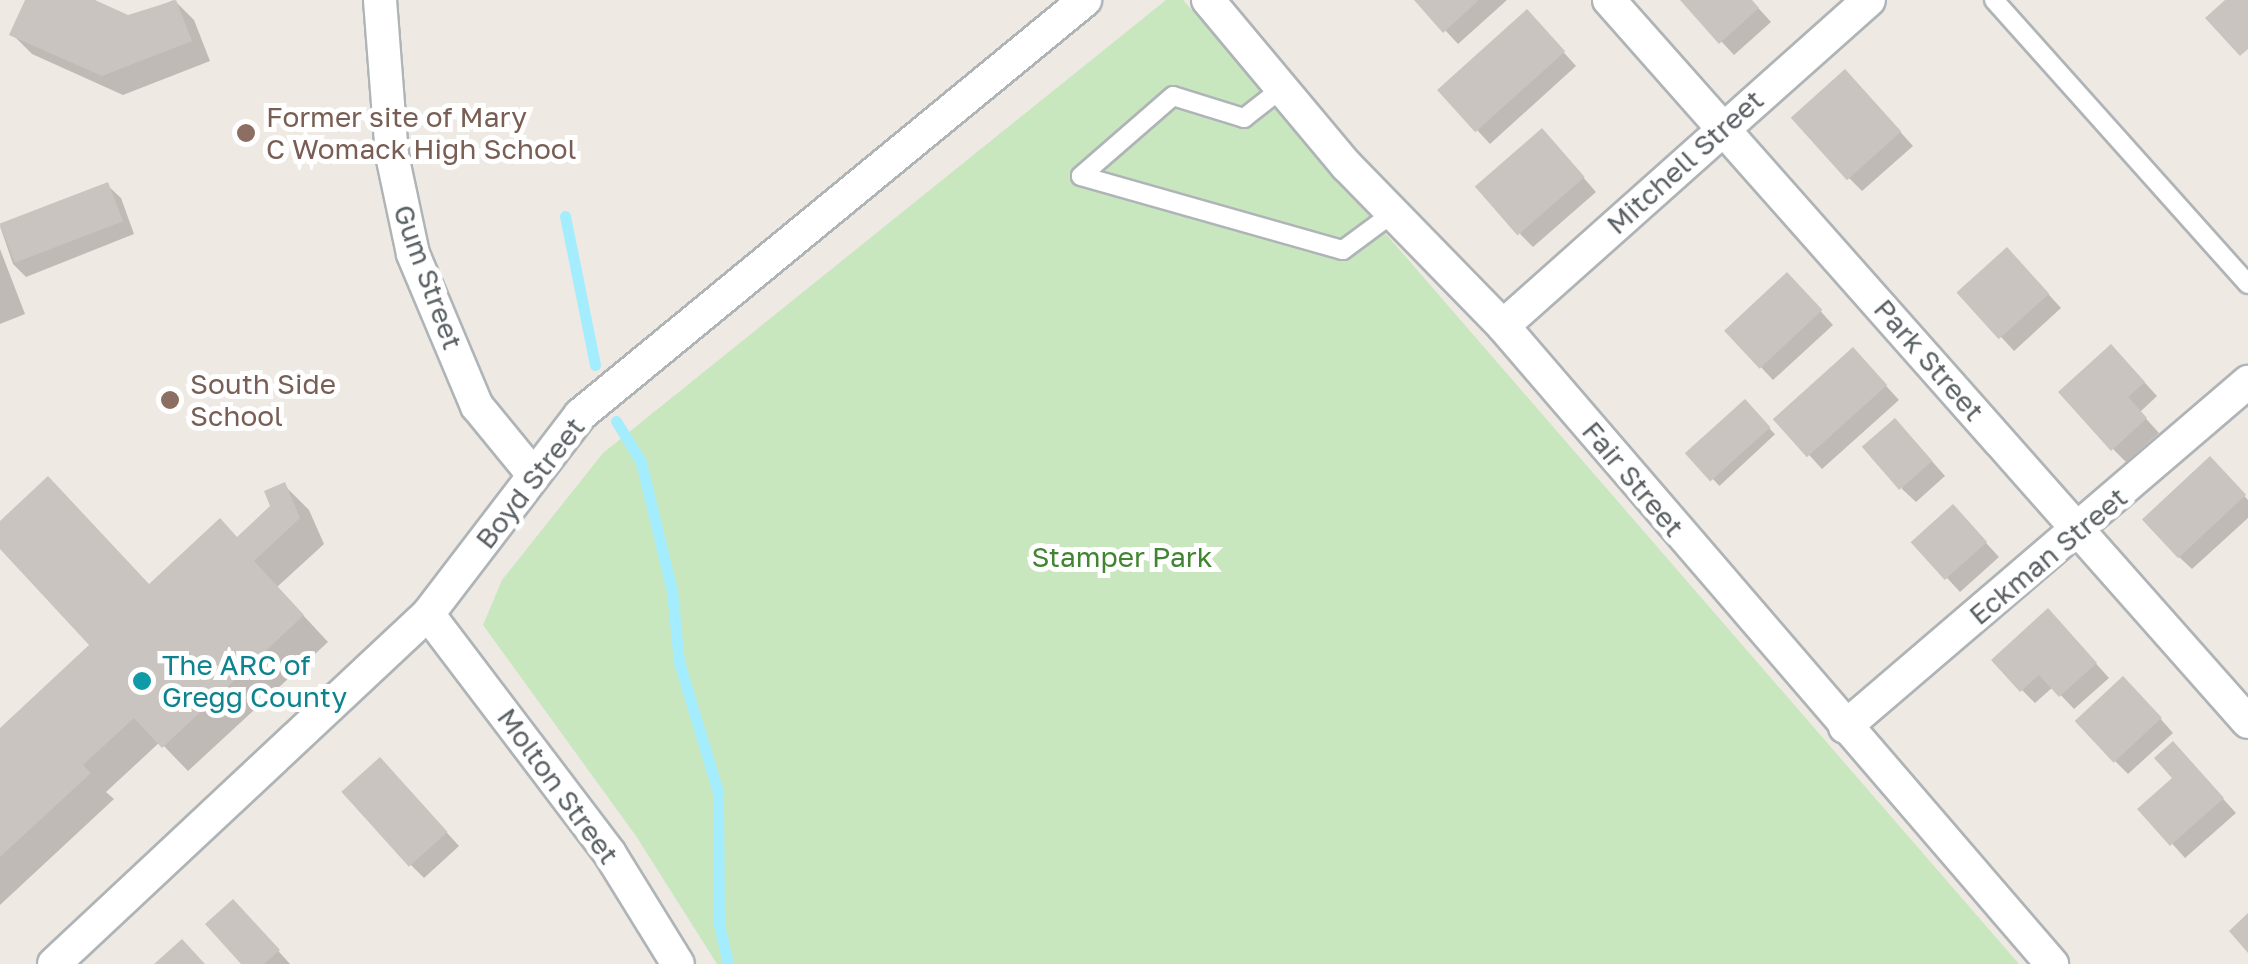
<!DOCTYPE html>
<style>
body{margin:0}
#map{position:relative;width:2248px;height:964px;overflow:hidden;background:#efe9e3;font-family:"Golos Text",sans-serif}
div>[style]{position:absolute}
.green>*{inset:0;background:#c8e7bf}
.shadow>*{inset:0;background:#0003;transform-origin:0 0}
.stream>*{height:11px;margin:-5.5px;padding:0 5.5px;transform-origin:5.5px;border-radius:5.5px;background:#a3edff}
.building>*{inset:0;background:#cac4c0;transform-origin:0 0}
.roads{filter:drop-shadow(2px 0 #afb4b7) drop-shadow(-2px 0 #afb4b7) drop-shadow(0 2px #afb4b7) drop-shadow(0 -2px #afb4b7)}
.lane>*{height:18px;margin:-9px;padding:0 9px;transform-origin:9px;border-radius:9px;background:#fff}
.street>*{height:32px;margin:-16px;padding:0 16px;transform-origin:16px;border-radius:16px;background:#fff}
.dots>*{width:28px;height:28px;translate:-50% -50%;box-sizing:border-box;border:5px solid #fff;border-radius:50%}
span{translate:-50% -50%;white-space:nowrap;text-align:center;line-height:1.15;-webkit-text-stroke:10px #fff;paint-order:stroke}
.education-label{font-size:28px;color:#785e54}
.left{translate:0 -50%;text-align:left}
.street-label{font-size:28px;color:#5b6265}
.park-label{font-size:28px;color:#418531}
.culture-label{font-size:28px;color:#0d838f}
</style>
<div id="map">
<div class="green">
<div style="clip-path:polygon(1166px 0,1183px 0,2019px 964px,717px 964px,636px 836px,483px 625px,502px 580px,603px 453px)"></div>
</div>
<div class="shadow">
<div style="clip-path:polygon(28px 0,89px 0,128px 18px,174px 0,194px 20px,210px 61px,123px 95px,32px 54px,12px 34px)"></div>
<div style="clip-path:polygon(1417px 0,1507px 0,1458px 44px)"></div>
<div style="clip-path:polygon(1683px 0,1751px 0,1771px 22px,1734px 55px)"></div>
<div style="clip-path:polygon(1540px 26px,1576px 66px,1490px 144px,1441px 91px)"></div>
<div style="clip-path:polygon(1859px 86px,1913px 146px,1862px 191px,1849px 178px)"></div>
<div style="clip-path:polygon(1555px 145px,1596px 192px,1533px 247px,1520px 234px)"></div>
<div style="clip-path:polygon(107px 185px,121px 198px,134px 234px,26px 277px,13px 264px,0 226px)"></div>
<div style="clip-path:polygon(0 249px,25px 314px,0 324px)"></div>
<div style="clip-path:polygon(2020px 263px,2061px 308px,2014px 351px,1960px 292px)"></div>
<div style="clip-path:polygon(1800px 288px,1833px 325px,1773px 380px,1726px 330px)"></div>
<div style="clip-path:polygon(2124px 360px,2157px 396px,2140px 412px,2159px 433px,2126px 462px,2113px 449px)"></div>
<div style="clip-path:polygon(1866px 364px,1899px 400px,1822px 469px,1777px 420px)"></div>
<div style="left:1745px;top:402px;width:44px;height:76px;rotate:47deg"></div>
<div style="clip-path:polygon(1908px 434px,1945px 476px,1916px 502px,1902px 489px)"></div>
<div style="clip-path:polygon(2224px 473px,2248px 500px,2248px 518px,2192px 569px,2178px 556px)"></div>
<div style="clip-path:polygon(284px 485px,309px 510px,324px 544px,277px 587px,328px 642px,188px 771px,160px 742px,106px 792px,114px 799px,0 905px,0 731px,93px 645px,0 545px,0 524px,150px 586px,238px 539px,273px 507px)"></div>
<div style="clip-path:polygon(1966px 521px,1999px 557px,1960px 592px,1915px 543px)"></div>
<div style="clip-path:polygon(2061px 625px,2109px 678px,2074px 709px,2053px 687px,2035px 703px,2022px 690px)"></div>
<div style="clip-path:polygon(2137px 692px,2173px 733px,2128px 774px,2115px 761px)"></div>
<div style="clip-path:polygon(2186px 758px,2236px 813px,2185px 858px,2141px 809px,2175px 778px)"></div>
<div style="clip-path:polygon(393px 773px,459px 846px,424px 878px,411px 865px)"></div>
<div style="clip-path:polygon(246px 915px,290px 964px,244px 964px)"></div>
</div>
<div class="stream">
<div style="left:565px;top:216px;width:152px;rotate:78.6deg"></div>
<div style="left:616px;top:421px;width:48px;rotate:58.6deg"></div>
<div style="left:641px;top:462px;width:133px;rotate:76.5deg"></div>
<div style="left:672px;top:591px;width:71px;rotate:84.4deg"></div>
<div style="left:679px;top:662px;width:136px;rotate:73.3deg"></div>
<div style="left:718px;top:792px;width:132px;rotate:89.6deg"></div>
<div style="left:719px;top:924px;width:41px;rotate:77.3deg"></div>
</div>
<div class="building">
<div style="clip-path:polygon(25px 0,95px 0,128px 15px,176px 0,192px 41px,102px 76px,9px 35px)"></div>
<div style="clip-path:polygon(1414px 0,1479px 0,1443px 33px)"></div>
<div style="clip-path:polygon(1680px 0,1752px 0,1759px 8px,1719px 44px)"></div>
<div style="clip-path:polygon(2225px 0,2248px 0,2248px 49px,2240px 56px,2205px 18px)"></div>
<div style="left:1527px;top:9px;width:57px;height:121px;rotate:48deg"></div>
<div style="left:1845px;top:69px;width:84px;height:73px;rotate:48deg"></div>
<div style="left:1542px;top:128px;width:65px;height:89px;rotate:49deg"></div>
<div style="left:108px;top:182px;width:42px;height:116px;rotate:69deg"></div>
<div style="left:2007px;top:247px;width:63px;height:68px;rotate:48deg"></div>
<div style="left:1787px;top:272px;width:52px;height:86px;rotate:47deg"></div>
<div style="clip-path:polygon(2111px 344px,2145px 382px,2128px 397px,2147px 418px,2111px 451px,2058px 392px)"></div>
<div style="left:1853px;top:347px;width:51px;height:108px;rotate:48deg"></div>
<div style="left:1745px;top:399px;width:38px;height:81px;rotate:48deg"></div>
<div style="left:1895px;top:418px;width:57px;height:44px;rotate:49deg"></div>
<div style="left:2210px;top:456px;width:53px;height:93px;rotate:47deg"></div>
<div style="clip-path:polygon(48px 476px,149px 584px,220px 518px,237px 537px,270px 506px,264px 491px,285px 482px,300px 518px,254px 561px,304px 615px,162px 748px,134px 718px,83px 765px,91px 773px,0 857px,0 728px,89px 645px,0 549px,0 521px)"></div>
<div style="left:1953px;top:504px;width:51px;height:57px;rotate:48deg"></div>
<div style="clip-path:polygon(2048px 608px,2097px 663px,2059px 697px,2039px 675px,2020px 692px,1991px 660px)"></div>
<div style="left:2123px;top:676px;width:57px;height:66px;rotate:47deg"></div>
<div style="clip-path:polygon(2173px 741px,2224px 798px,2170px 846px,2137px 809px,2172px 778px,2154px 758px)"></div>
<div style="left:380px;top:757px;width:101px;height:52px;rotate:48deg"></div>
<div style="clip-path:polygon(233px 899px,280px 950px,264px 964px,241px 964px,205px 924px)"></div>
<div style="clip-path:polygon(2248px 913px,2248px 953px,2229px 931px)"></div>
<div style="clip-path:polygon(182px 939px,205px 964px,154px 964px)"></div>
</div>
<div class="roads">
<div class="lane">
<div style="left:1994px;top:0;width:381px;rotate:48.2deg"></div>
<div style="left:1281px;top:89px;width:47px;rotate:141.9deg"></div>
<div style="left:1244px;top:118px;width:74px;rotate:-162.8deg"></div>
<div style="left:1173px;top:96px;width:122px;rotate:139deg"></div>
<div style="left:1081px;top:176px;width:272px;rotate:15.8deg"></div>
<div style="left:1343px;top:250px;width:62px;rotate:-36.5deg"></div>
</div>
<div class="street">
<div style="left:380px;top:0;width:155px;rotate:85.6deg"></div>
<div style="left:392px;top:155px;width:101px;rotate:78deg"></div>
<div style="left:413px;top:254px;width:165px;rotate:67.2deg"></div>
<div style="left:477px;top:406px;width:85px;rotate:50.7deg"></div>
<div style="left:1208px;top:0;width:217px;rotate:50.1deg"></div>
<div style="left:1347px;top:166px;width:223px;rotate:45.7deg"></div>
<div style="left:1503px;top:326px;width:842px;rotate:49.29deg"></div>
<div style="left:1609px;top:0;width:964px;rotate:48.49deg"></div>
<div style="left:1503px;top:326px;width:490px;rotate:-41.7deg"></div>
<div style="left:428px;top:614px;width:301px;rotate:52.8deg"></div>
<div style="left:610px;top:854px;width:129px;rotate:58.3deg"></div>
<div style="left:1845px;top:727px;width:531px;rotate:-40.57deg"></div>
<div style="left:54px;top:964px;width:512px;rotate:-43.1deg"></div>
<div style="left:428px;top:614px;width:250px;rotate:-52.6deg"></div>
<div style="left:580px;top:415px;width:654px;rotate:-39.41deg"></div>
</div>
</div>
<div class="dots">
<div style="left:246px;top:133px;background:#8d6e63"></div>
<div style="left:170px;top:400px;background:#8d6e63"></div>
<div style="left:142px;top:681px;background:#0f9aa8"></div>
</div>
<div class="education-label">
<span class="left" style="left:266px;top:133px">Former site of Mary<br>C Womack High School</span>
<span class="left" style="left:190px;top:400px">South Side<br>School</span>
</div>
<div class="street-label">
<span style="left:1685px;top:162px;rotate:-42deg">Mitchell Street</span>
<span style="left:428px;top:277px;rotate:70deg">Gum Street</span>
<span style="left:1929px;top:360px;rotate:49deg">Park Street</span>
<span style="left:1633px;top:479px;rotate:50deg">Fair Street</span>
<span style="left:530px;top:483px;rotate:-52deg">Boyd Street</span>
<span style="left:2048px;top:556px;rotate:-40deg">Eckman Street</span>
<span style="left:558px;top:786px;rotate:54deg">Molton Street</span>
</div>
<div class="park-label">
<span style="left:1122px;top:557px">Stamper Park</span>
</div>
<div class="culture-label">
<span class="left" style="left:162px;top:681px">The ARC of<br>Gregg County</span>
</div>
</div>
